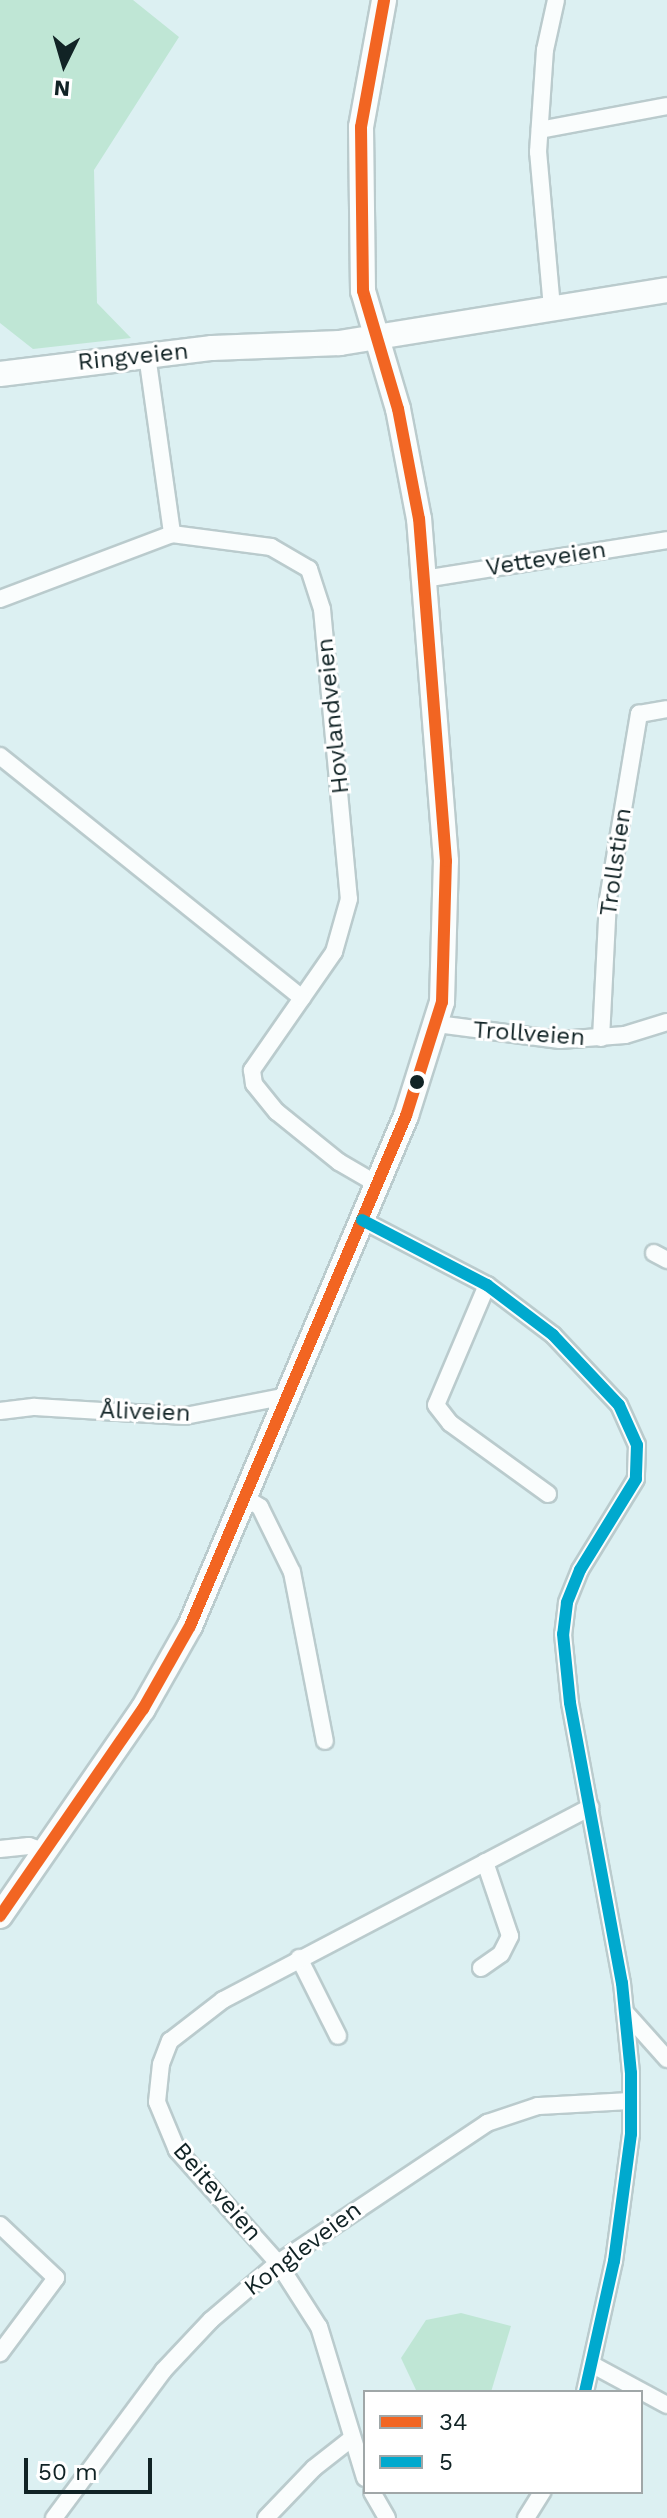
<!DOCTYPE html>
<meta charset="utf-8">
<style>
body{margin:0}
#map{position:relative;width:667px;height:2518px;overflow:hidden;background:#dcf0f2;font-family:"Work Sans",sans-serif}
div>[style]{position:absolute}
.green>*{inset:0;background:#bfe6d5}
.roads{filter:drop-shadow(2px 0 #bacbcd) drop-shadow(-2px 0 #bacbcd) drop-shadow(0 2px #bacbcd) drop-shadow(0 -2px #bacbcd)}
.minor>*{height:16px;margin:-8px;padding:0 8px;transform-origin:8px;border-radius:8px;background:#fafdfd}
.secondary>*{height:24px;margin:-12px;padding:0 12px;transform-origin:12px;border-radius:12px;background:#fafdfd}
.bus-1>*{height:12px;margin:-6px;padding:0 6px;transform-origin:6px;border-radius:6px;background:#f26522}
.bus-2>*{height:12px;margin:-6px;padding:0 6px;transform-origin:6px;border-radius:6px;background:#00a9ce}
.dots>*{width:22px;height:22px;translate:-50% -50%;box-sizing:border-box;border:4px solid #fff;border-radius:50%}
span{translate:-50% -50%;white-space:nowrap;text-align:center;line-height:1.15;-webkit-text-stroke:6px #fff;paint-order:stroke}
.street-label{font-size:24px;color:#112325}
.legend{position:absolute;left:363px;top:2390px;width:280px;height:104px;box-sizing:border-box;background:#fff;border:2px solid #a0a7a8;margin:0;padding:10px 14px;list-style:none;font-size:24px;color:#112325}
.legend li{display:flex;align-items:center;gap:16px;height:40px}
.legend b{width:40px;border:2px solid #a0a7a8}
.north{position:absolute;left:24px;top:24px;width:80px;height:80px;-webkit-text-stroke:6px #fff;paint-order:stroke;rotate:185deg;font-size:22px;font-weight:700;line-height:32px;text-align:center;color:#112325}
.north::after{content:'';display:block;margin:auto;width:28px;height:36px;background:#112325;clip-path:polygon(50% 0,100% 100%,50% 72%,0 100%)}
.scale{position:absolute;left:24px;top:2458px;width:128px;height:36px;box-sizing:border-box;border:4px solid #112325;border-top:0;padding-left:10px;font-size:24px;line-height:28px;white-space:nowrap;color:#112325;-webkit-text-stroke:6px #fff;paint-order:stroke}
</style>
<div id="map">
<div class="green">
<div style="clip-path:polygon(0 0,133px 0,179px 37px,94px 170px,97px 303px,131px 338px,33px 349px,0 323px)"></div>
<div style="clip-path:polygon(461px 2313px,511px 2326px,491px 2392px,417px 2392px,401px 2358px,426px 2320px)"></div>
</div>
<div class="roads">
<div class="minor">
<div style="left:540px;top:130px;width:129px;rotate:-10.7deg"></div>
<div style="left:552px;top:308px;width:157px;rotate:-95.1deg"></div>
<div style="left:538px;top:152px;width:102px;rotate:-86.1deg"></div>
<div style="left:545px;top:50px;width:51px;rotate:-77.6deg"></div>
<div style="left:147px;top:355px;width:181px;rotate:82deg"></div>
<div style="left:424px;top:579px;width:246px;rotate:-9.1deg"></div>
<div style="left:0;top:599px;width:184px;rotate:-20.7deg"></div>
<div style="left:172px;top:534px;width:100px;rotate:7.5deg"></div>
<div style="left:271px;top:547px;width:44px;rotate:30.1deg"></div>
<div style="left:309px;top:569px;width:42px;rotate:72deg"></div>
<div style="left:322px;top:609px;width:291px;rotate:84.7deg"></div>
<div style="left:349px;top:899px;width:55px;rotate:105.8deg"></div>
<div style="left:334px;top:952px;width:144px;rotate:124.8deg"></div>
<div style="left:252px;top:1070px;width:14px;rotate:82deg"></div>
<div style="left:254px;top:1084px;width:36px;rotate:51deg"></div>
<div style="left:277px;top:1112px;width:80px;rotate:38.9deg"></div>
<div style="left:339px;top:1162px;width:44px;rotate:30.1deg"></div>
<div style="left:0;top:756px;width:387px;rotate:38.7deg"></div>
<div style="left:437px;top:1024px;width:124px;rotate:7.4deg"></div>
<div style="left:560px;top:1040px;width:65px;rotate:-4.4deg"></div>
<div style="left:625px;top:1035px;width:44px;rotate:-17.2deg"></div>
<div style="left:601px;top:1038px;width:139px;rotate:-87.1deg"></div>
<div style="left:608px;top:899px;width:188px;rotate:-80.5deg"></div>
<div style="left:639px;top:714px;width:28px;rotate:-10deg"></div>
<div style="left:362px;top:1220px;width:141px;rotate:27.5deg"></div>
<div style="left:487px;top:1285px;width:83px;rotate:37.1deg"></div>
<div style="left:553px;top:1335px;width:96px;rotate:46.7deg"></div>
<div style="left:619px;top:1405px;width:44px;rotate:65.8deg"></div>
<div style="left:637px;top:1445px;width:34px;rotate:92deg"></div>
<div style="left:636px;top:1479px;width:107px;rotate:121.6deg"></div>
<div style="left:580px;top:1570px;width:35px;rotate:112deg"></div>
<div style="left:567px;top:1603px;width:31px;rotate:97deg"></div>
<div style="left:563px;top:1634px;width:69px;rotate:84.2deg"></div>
<div style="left:570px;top:1703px;width:285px;rotate:79.5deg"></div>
<div style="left:622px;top:1983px;width:90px;rotate:84.3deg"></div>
<div style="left:631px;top:2073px;width:61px;rotate:90deg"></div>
<div style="left:631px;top:2134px;width:128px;rotate:97.6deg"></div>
<div style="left:614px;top:2261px;width:134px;rotate:102.5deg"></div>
<div style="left:654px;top:1253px;width:15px;rotate:28deg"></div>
<div style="left:487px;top:1285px;width:130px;rotate:113deg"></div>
<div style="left:436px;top:1405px;width:23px;rotate:52deg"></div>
<div style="left:450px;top:1423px;width:121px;rotate:35.9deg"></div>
<div style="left:0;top:1411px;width:35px;rotate:-7deg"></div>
<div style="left:35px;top:1407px;width:150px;rotate:3.4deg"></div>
<div style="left:185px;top:1416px;width:104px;rotate:-11.1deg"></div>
<div style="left:244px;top:1497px;width:19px;rotate:32deg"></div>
<div style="left:260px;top:1507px;width:72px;rotate:63.8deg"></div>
<div style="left:292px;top:1572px;width:172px;rotate:79deg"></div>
<div style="left:0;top:1849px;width:29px;rotate:-6deg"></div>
<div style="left:29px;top:1846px;width:15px;rotate:20deg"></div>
<div style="left:299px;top:1958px;width:87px;rotate:63.4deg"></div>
<div style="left:481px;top:1968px;width:24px;rotate:-35deg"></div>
<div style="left:501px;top:1954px;width:20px;rotate:-63deg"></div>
<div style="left:510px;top:1936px;width:78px;rotate:-108.7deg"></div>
<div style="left:625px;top:2012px;width:63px;rotate:48.2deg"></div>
<div style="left:0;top:2225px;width:77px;rotate:43.4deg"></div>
<div style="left:56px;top:2278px;width:94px;rotate:126.7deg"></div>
<div style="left:593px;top:2365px;width:84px;rotate:28.4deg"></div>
<div style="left:365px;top:2478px;width:158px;rotate:-106.9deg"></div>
<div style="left:319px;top:2327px;width:76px;rotate:-122.6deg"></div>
<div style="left:278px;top:2263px;width:152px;rotate:-131.8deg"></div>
<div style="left:177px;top:2150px;width:52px;rotate:-112.6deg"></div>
<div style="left:157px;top:2102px;width:38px;rotate:-84deg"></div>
<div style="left:161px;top:2064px;width:25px;rotate:-69deg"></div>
<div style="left:170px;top:2041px;width:67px;rotate:-37.7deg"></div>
<div style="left:223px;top:2000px;width:415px;rotate:-27.7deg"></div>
<div style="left:372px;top:2492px;width:30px;rotate:60deg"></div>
<div style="left:54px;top:2518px;width:183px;rotate:-53.4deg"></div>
<div style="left:163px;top:2371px;width:70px;rotate:-46.7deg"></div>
<div style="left:211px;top:2320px;width:88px;rotate:-40.4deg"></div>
<div style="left:278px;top:2263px;width:252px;rotate:-33.8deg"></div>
<div style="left:487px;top:2123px;width:54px;rotate:-18.4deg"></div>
<div style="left:538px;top:2106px;width:93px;rotate:-3.1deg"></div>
<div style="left:266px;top:2518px;width:69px;rotate:-46.2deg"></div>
<div style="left:314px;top:2468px;width:47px;rotate:-38.1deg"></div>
<div style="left:526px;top:2518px;width:31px;rotate:-58deg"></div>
</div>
<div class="secondary">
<div style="left:0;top:374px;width:214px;rotate:-7deg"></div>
<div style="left:212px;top:348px;width:128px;rotate:-2.2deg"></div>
<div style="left:340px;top:343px;width:331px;rotate:-9.2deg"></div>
<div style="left:0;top:1916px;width:252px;rotate:-55.4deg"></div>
<div style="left:143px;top:1709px;width:95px;rotate:-60.5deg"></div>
<div style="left:190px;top:1626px;width:554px;rotate:-67.05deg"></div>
<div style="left:406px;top:1116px;width:120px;rotate:-72.5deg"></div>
<div style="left:442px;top:1002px;width:141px;rotate:-88.4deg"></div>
<div style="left:446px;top:861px;width:343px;rotate:-94.5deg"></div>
<div style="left:419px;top:519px;width:112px;rotate:-100.8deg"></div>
<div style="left:398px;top:409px;width:123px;rotate:-106.5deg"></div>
<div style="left:363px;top:291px;width:164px;rotate:-90.7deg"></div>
<div style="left:361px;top:127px;width:129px;rotate:-79.7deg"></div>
</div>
</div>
<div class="bus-1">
<div style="left:0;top:1916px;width:252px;rotate:-55.4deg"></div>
<div style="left:143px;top:1709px;width:95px;rotate:-60.5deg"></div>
<div style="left:190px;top:1626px;width:554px;rotate:-67.05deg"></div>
<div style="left:406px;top:1116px;width:120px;rotate:-72.5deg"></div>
<div style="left:442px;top:1002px;width:141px;rotate:-88.4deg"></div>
<div style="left:446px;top:861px;width:343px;rotate:-94.5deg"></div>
<div style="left:419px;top:519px;width:112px;rotate:-100.8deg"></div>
<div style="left:398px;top:409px;width:123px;rotate:-106.5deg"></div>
<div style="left:363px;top:291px;width:164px;rotate:-90.7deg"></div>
<div style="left:361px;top:127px;width:129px;rotate:-79.7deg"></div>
</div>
<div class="bus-2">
<div style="left:362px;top:1220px;width:141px;rotate:27.5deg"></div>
<div style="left:487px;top:1285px;width:83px;rotate:37.1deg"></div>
<div style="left:553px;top:1335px;width:96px;rotate:46.7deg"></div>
<div style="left:619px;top:1405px;width:44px;rotate:65.8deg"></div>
<div style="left:637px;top:1445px;width:34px;rotate:92deg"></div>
<div style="left:636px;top:1479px;width:107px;rotate:121.6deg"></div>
<div style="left:580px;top:1570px;width:35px;rotate:112deg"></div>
<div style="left:567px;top:1603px;width:31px;rotate:97deg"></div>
<div style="left:563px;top:1634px;width:69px;rotate:84.2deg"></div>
<div style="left:570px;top:1703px;width:285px;rotate:79.5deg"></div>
<div style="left:622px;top:1983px;width:90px;rotate:84.3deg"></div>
<div style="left:631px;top:2073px;width:61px;rotate:90deg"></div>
<div style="left:631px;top:2134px;width:128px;rotate:97.6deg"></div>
<div style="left:614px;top:2261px;width:134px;rotate:102.5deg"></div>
</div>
<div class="dots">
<div style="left:417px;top:1082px;background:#112325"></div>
</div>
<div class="street-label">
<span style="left:133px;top:357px;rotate:-6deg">Ringveien</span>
<span style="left:546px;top:559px;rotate:-9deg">Vetteveien</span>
<span style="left:333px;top:716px;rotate:-96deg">Hovlandveien</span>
<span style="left:616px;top:862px;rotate:-82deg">Trollstien</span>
<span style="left:529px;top:1034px;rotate:4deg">Trollveien</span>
<span style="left:145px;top:1412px;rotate:2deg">Åliveien</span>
<span style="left:217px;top:2192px;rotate:49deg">Beiteveien</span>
<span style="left:303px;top:2249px;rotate:-37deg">Kongleveien</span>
</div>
<ul class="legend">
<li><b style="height:10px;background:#f26522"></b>34</li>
<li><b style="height:10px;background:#00a9ce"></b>5</li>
</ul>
<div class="north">N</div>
<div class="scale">50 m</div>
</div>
